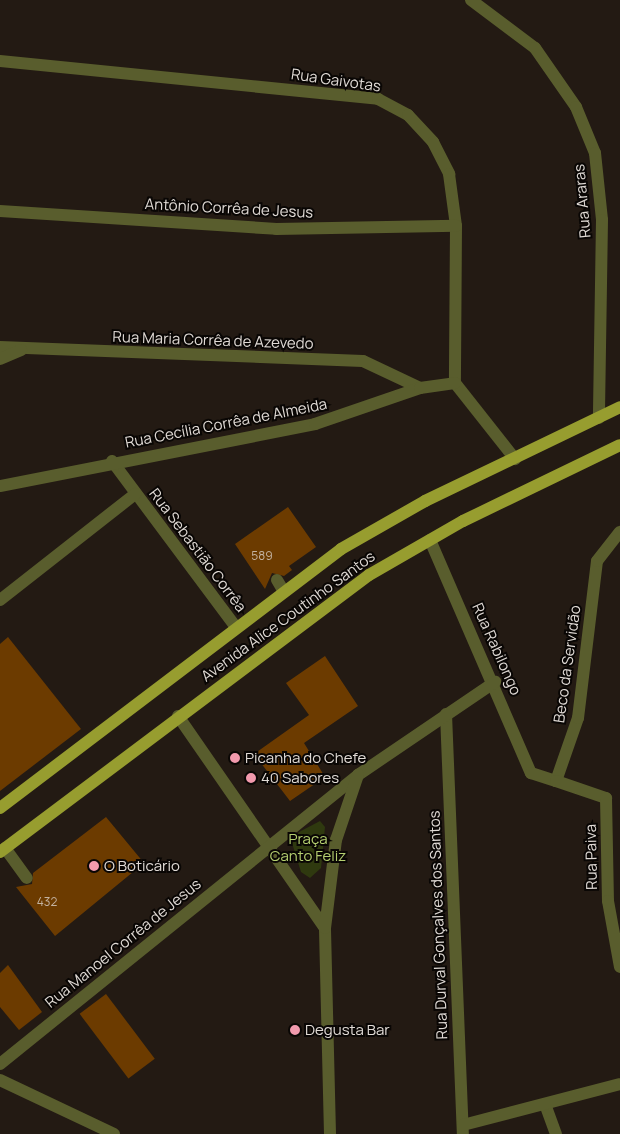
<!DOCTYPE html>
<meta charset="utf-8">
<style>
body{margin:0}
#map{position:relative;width:620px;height:1134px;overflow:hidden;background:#231a13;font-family:Manrope,sans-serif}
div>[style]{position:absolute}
.green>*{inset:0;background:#2f390f}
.building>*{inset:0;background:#6c3b00;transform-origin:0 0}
.minor>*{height:12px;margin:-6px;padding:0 6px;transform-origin:6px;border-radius:6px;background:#595d2d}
.major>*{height:12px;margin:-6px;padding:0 6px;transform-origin:6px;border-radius:6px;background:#979d2f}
.dots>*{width:14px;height:14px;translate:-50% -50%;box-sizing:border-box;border:2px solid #090604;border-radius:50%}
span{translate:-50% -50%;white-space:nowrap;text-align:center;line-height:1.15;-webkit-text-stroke:4px #090604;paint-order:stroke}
.number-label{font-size:12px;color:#c3b2a0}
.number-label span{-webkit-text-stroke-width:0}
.street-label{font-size:15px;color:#e0dad5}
.poi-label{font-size:15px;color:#e0dad5}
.left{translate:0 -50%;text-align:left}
.park-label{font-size:15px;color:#b5cf70}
</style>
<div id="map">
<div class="green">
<div style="clip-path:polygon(320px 821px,325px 827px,321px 868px,310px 878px,301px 872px,292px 843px,299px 832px)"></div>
</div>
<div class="building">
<div style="clip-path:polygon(288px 507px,316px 547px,289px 566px,292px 570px,284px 576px,272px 573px,265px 589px,235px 544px)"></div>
<div style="clip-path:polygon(8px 637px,81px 729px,0 791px,0 644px)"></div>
<div style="clip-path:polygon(325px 656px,358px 706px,304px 743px,325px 777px,290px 801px,254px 754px,309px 715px,286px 683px)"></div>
<div style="clip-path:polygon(106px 817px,144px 863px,55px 936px,16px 887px,32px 884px,33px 873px)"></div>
<div style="clip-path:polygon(8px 965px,42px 1012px,19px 1030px,0 1007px,0 973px)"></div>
<div style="left:106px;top:994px;width:81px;height:33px;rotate:53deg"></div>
</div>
<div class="minor">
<div style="left:471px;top:0;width:80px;rotate:36.9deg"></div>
<div style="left:535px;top:48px;width:72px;rotate:55.2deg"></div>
<div style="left:576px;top:107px;width:50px;rotate:67.6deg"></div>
<div style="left:595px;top:153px;width:67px;rotate:84deg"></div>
<div style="left:602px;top:220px;width:198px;rotate:90.9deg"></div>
<div style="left:0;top:61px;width:380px;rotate:5.7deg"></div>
<div style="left:378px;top:99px;width:34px;rotate:28deg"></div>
<div style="left:408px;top:115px;width:37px;rotate:47deg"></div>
<div style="left:433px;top:142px;width:36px;rotate:63deg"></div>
<div style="left:449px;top:174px;width:52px;rotate:82.3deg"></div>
<div style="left:456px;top:226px;width:157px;rotate:90.4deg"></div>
<div style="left:455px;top:383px;width:97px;rotate:51.7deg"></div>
<div style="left:0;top:211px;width:277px;rotate:3.7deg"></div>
<div style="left:276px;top:229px;width:180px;rotate:-1deg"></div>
<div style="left:0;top:347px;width:363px;rotate:2.2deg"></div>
<div style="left:363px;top:361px;width:63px;rotate:25.3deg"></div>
<div style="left:0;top:359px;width:23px;rotate:-23deg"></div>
<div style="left:112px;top:461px;width:206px;rotate:53.3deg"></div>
<div style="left:0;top:486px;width:321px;rotate:-11.1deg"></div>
<div style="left:315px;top:424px;width:111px;rotate:-18.9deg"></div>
<div style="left:420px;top:388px;width:35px;rotate:-8deg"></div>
<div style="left:430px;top:540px;width:254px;rotate:66.6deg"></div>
<div style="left:531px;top:773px;width:26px;rotate:18deg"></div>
<div style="left:556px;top:781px;width:67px;rotate:-70.8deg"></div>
<div style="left:578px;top:718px;width:158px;rotate:-83.1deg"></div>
<div style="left:597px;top:561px;width:37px;rotate:-52deg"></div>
<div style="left:277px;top:580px;width:12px;rotate:59deg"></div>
<div style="left:0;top:600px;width:172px;rotate:-38.1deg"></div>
<div style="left:446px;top:714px;width:420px;rotate:87.7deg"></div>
<div style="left:178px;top:716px;width:258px;rotate:55.3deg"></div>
<div style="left:556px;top:781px;width:53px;rotate:18.8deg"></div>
<div style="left:606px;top:798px;width:103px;rotate:88.9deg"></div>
<div style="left:608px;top:901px;width:67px;rotate:79.7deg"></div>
<div style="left:5px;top:848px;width:37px;rotate:54deg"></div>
<div style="left:0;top:1064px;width:460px;rotate:-38.9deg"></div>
<div style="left:358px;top:775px;width:166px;rotate:-34.2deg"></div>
<div style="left:0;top:1080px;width:126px;rotate:25.3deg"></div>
<div style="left:545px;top:1104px;width:32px;rotate:70deg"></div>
<div style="left:463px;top:1125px;width:162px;rotate:-14.6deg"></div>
<div style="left:330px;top:1134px;width:206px;rotate:-91.4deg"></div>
<div style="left:325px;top:928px;width:89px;rotate:-82.9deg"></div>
<div style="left:336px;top:840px;width:69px;rotate:-71.3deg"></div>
</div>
<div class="major">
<div style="left:0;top:808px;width:428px;rotate:-37.2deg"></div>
<div style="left:341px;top:549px;width:97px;rotate:-29.7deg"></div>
<div style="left:425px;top:501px;width:216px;rotate:-25.7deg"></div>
<div style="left:0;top:852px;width:461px;rotate:-36.9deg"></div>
<div style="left:369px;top:575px;width:108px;rotate:-29.9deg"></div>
<div style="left:463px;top:521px;width:174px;rotate:-25.8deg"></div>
</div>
<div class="dots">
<div style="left:235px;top:758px;background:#f29aad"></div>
<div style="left:251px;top:778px;background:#f29aad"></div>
<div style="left:94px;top:866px;background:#f29aad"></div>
<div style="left:295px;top:1030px;background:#f29aad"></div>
</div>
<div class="number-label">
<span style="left:262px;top:556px">589</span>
<span style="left:47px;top:902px">432</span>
</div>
<div class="street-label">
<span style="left:336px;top:80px;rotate:8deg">Rua Gaivotas</span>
<span style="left:582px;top:201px;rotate:-95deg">Rua Araras</span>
<span style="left:229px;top:208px;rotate:3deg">Antônio Corrêa de Jesus</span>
<span style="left:213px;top:340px;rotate:2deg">Rua Maria Corrêa de Azevedo</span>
<span style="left:226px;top:423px;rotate:-11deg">Rua Cecília Corrêa de Almeida</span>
<span style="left:198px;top:550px;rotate:53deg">Rua Sebastião Corrêa</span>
<span style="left:288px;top:616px;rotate:-36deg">Avenida Alice Coutinho Santos</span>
<span style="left:497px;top:649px;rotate:66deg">Rua Rabilongo</span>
<span style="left:567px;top:664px;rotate:-82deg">Beco da Servidão</span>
<span style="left:591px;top:857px;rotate:-91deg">Rua Paiva</span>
<span style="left:438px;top:925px;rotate:-92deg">Rua Durval Gonçalves dos Santos</span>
<span style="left:123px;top:943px;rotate:-39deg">Rua Manoel Corrêa de Jesus</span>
</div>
<div class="poi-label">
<span class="left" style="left:245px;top:758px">Picanha do Chefe</span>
<span class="left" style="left:261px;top:778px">40 Sabores</span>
<span class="left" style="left:104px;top:866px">O Boticário</span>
<span class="left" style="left:305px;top:1030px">Degusta Bar</span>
</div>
<div class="park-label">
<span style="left:308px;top:847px">Praça<br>Canto Feliz</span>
</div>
</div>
